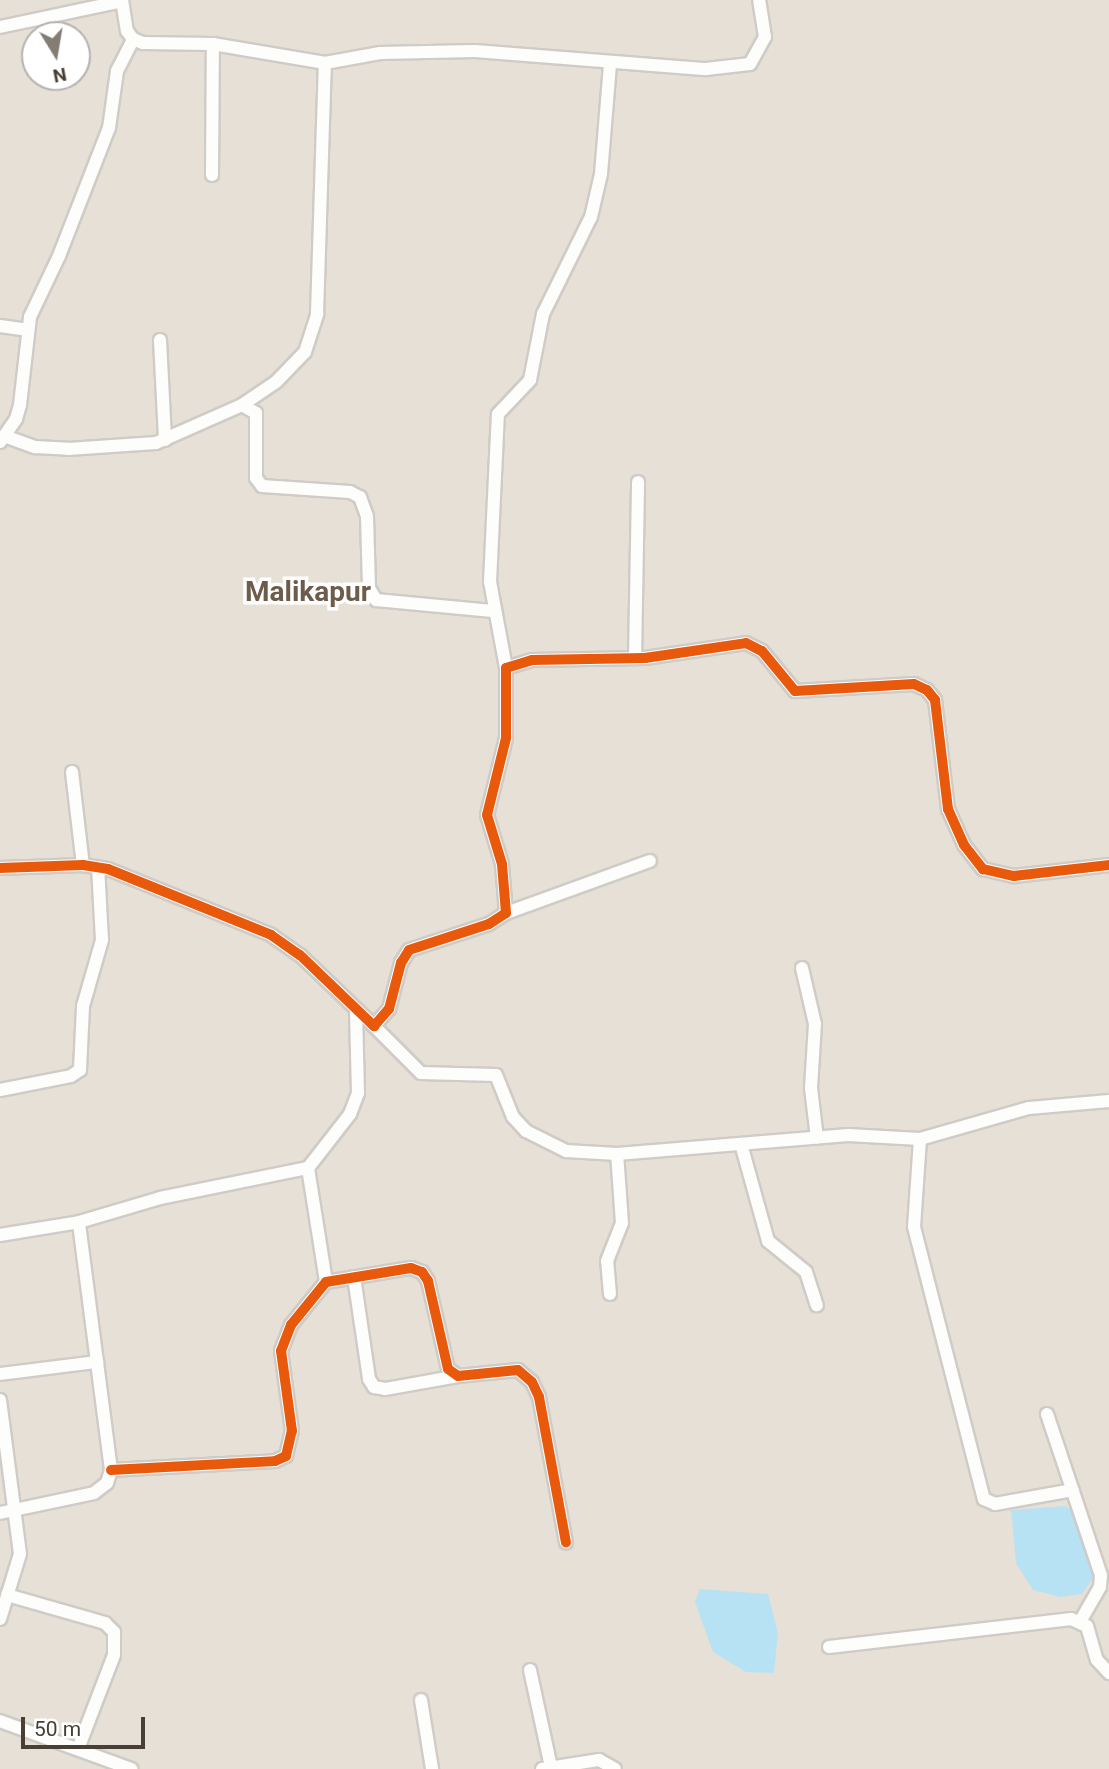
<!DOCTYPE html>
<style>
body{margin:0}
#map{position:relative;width:1109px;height:1769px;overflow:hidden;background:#f2efea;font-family:Roboto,sans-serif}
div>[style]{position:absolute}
.residential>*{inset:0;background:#e7e0d7}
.water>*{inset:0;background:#b6e2f4}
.roads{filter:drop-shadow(2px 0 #cfcbc6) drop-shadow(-2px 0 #cfcbc6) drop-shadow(0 2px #cfcbc6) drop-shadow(0 -2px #cfcbc6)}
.minor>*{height:12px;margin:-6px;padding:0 6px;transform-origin:6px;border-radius:6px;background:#fdfdfc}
.cycleway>*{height:10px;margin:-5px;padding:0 5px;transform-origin:5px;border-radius:5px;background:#e8590c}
span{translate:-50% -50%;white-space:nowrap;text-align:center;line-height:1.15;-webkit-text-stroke:7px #fff;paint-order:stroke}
.district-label{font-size:28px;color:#6d5c4b;font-weight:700}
.north{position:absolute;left:21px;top:21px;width:70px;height:70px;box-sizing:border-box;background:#fff;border:2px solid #b6b2ae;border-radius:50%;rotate:169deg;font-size:19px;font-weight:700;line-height:28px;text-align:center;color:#493f35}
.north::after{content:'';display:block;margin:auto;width:24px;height:32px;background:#847d74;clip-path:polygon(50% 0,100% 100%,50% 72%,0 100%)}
.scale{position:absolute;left:21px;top:1717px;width:124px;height:32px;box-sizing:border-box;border:4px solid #493f35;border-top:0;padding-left:9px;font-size:21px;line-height:24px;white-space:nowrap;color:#493f35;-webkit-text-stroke:5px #fff;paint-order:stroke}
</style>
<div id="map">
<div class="residential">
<div style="clip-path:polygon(evenodd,0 0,1109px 0,1109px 1769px,0 1769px,0 0,35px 35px,77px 35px,77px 77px,35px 77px,35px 35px)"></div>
</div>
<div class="water">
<div style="clip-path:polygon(1065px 1506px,1082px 1516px,1095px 1576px,1082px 1594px,1060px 1597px,1033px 1590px,1016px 1563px,1011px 1510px)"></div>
<div style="clip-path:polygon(700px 1589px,768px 1594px,778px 1633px,774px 1673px,746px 1672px,713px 1652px,695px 1602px)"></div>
</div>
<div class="roads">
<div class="minor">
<div style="left:122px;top:0;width:31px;rotate:81deg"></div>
<div style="left:127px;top:31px;width:10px;rotate:53deg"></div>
<div style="left:133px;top:39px;width:11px;rotate:22deg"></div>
<div style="left:143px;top:43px;width:70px;rotate:0.8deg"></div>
<div style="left:213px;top:44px;width:114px;rotate:9.6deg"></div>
<div style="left:325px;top:63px;width:56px;rotate:-10.3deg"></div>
<div style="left:380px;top:53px;width:95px;rotate:-1.2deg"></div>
<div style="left:475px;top:51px;width:232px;rotate:4.5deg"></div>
<div style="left:706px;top:69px;width:44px;rotate:-6.5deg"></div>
<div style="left:750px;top:64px;width:31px;rotate:-61deg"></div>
<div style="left:765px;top:37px;width:37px;rotate:-99deg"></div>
<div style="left:0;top:27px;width:125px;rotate:-12deg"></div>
<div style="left:212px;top:175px;width:131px;rotate:-89.6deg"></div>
<div style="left:0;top:326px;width:27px;rotate:8deg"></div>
<div style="left:160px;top:340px;width:100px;rotate:87.1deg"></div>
<div style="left:242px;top:405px;width:16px;rotate:30deg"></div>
<div style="left:256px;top:413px;width:65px;rotate:90deg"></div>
<div style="left:256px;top:478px;width:10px;rotate:53deg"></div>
<div style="left:262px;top:486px;width:88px;rotate:3.9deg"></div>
<div style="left:350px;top:492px;width:11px;rotate:27deg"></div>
<div style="left:360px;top:497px;width:20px;rotate:70deg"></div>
<div style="left:367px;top:516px;width:72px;rotate:88.4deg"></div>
<div style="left:369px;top:588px;width:14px;rotate:60deg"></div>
<div style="left:376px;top:600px;width:117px;rotate:5.4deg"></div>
<div style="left:7px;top:437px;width:30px;rotate:20deg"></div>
<div style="left:35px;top:447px;width:33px;rotate:3deg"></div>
<div style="left:68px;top:449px;width:88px;rotate:-3.9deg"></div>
<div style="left:156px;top:443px;width:94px;rotate:-23.8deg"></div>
<div style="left:242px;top:405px;width:41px;rotate:-34.1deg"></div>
<div style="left:276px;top:382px;width:42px;rotate:-46deg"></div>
<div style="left:305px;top:352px;width:40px;rotate:-72deg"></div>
<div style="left:317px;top:314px;width:251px;rotate:-88.2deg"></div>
<div style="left:0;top:442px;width:28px;rotate:-55deg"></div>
<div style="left:16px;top:419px;width:15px;rotate:-74deg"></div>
<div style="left:20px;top:405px;width:89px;rotate:-83.5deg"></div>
<div style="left:30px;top:317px;width:68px;rotate:-64.6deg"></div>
<div style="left:59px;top:256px;width:137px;rotate:-68.7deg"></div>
<div style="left:109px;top:128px;width:58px;rotate:-82deg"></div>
<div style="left:117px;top:71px;width:36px;rotate:-63deg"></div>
<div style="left:635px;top:658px;width:176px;rotate:-89deg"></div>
<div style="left:506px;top:668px;width:87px;rotate:-100.5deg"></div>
<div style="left:490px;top:582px;width:168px;rotate:-87.3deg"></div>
<div style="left:498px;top:414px;width:47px;rotate:-46.7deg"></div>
<div style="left:530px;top:380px;width:67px;rotate:-78.9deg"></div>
<div style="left:543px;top:314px;width:108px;rotate:-63.7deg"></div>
<div style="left:591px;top:217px;width:44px;rotate:-76.9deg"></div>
<div style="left:601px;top:174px;width:110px;rotate:-85.3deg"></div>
<div style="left:72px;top:772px;width:94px;rotate:83.3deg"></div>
<div style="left:0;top:868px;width:83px;rotate:-2.1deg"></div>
<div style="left:83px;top:865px;width:25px;rotate:9deg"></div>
<div style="left:108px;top:869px;width:176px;rotate:22deg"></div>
<div style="left:271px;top:935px;width:35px;rotate:35deg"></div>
<div style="left:300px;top:955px;width:103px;rotate:43.8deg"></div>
<div style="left:374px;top:1026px;width:23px;rotate:-49deg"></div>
<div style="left:389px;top:1009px;width:48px;rotate:-75.4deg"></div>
<div style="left:401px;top:963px;width:15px;rotate:-58deg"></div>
<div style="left:409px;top:950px;width:84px;rotate:-18deg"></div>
<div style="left:489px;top:924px;width:20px;rotate:-33deg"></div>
<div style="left:506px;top:913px;width:49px;rotate:-94.7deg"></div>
<div style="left:502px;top:864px;width:51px;rotate:-107deg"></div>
<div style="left:487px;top:815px;width:79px;rotate:-76.1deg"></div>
<div style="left:506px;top:738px;width:70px;rotate:-90deg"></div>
<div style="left:506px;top:668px;width:27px;rotate:-17deg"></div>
<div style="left:532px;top:660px;width:113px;rotate:-1deg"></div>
<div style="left:645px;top:658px;width:102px;rotate:-8.4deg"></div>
<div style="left:746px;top:643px;width:18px;rotate:27deg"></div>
<div style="left:762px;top:651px;width:52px;rotate:50.5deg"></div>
<div style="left:795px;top:691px;width:119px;rotate:-3.4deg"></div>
<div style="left:914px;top:684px;width:14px;rotate:25deg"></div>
<div style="left:927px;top:690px;width:13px;rotate:51deg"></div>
<div style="left:935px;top:700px;width:110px;rotate:83.2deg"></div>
<div style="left:948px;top:809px;width:39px;rotate:66deg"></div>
<div style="left:964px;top:845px;width:31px;rotate:52deg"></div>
<div style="left:983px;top:869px;width:32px;rotate:13deg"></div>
<div style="left:1014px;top:876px;width:96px;rotate:-6.6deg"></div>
<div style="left:506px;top:913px;width:153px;rotate:-19.9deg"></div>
<div style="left:802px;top:968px;width:57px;rotate:76.9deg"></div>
<div style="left:815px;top:1024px;width:64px;rotate:93.6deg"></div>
<div style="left:811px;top:1088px;width:50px;rotate:83.2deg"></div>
<div style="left:374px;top:1026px;width:66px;rotate:45deg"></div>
<div style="left:421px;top:1073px;width:75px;rotate:1.5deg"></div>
<div style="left:496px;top:1075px;width:45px;rotate:68deg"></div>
<div style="left:513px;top:1117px;width:19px;rotate:47deg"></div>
<div style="left:526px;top:1131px;width:45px;rotate:26.6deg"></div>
<div style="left:566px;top:1151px;width:51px;rotate:3.4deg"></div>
<div style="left:617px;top:1154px;width:232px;rotate:-4.7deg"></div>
<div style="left:848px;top:1135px;width:72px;rotate:3.2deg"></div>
<div style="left:920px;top:1139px;width:113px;rotate:-15.9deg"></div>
<div style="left:1029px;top:1108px;width:80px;rotate:-5deg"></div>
<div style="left:0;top:1090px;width:72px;rotate:-11.2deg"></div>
<div style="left:71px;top:1076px;width:11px;rotate:-34deg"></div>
<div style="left:80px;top:1070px;width:64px;rotate:-87.3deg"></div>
<div style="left:83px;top:1006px;width:69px;rotate:-73.9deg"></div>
<div style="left:102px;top:940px;width:73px;rotate:-93.1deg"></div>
<div style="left:920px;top:1139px;width:88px;rotate:93.9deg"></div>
<div style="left:914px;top:1227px;width:281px;rotate:75.6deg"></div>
<div style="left:984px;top:1499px;width:12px;rotate:24deg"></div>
<div style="left:995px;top:1504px;width:79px;rotate:-10.2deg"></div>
<div style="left:741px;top:1144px;width:101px;rotate:74.4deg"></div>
<div style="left:768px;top:1241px;width:49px;rotate:39.2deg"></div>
<div style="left:806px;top:1272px;width:35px;rotate:72deg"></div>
<div style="left:308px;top:1168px;width:115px;rotate:81deg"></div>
<div style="left:0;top:1235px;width:80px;rotate:-9.3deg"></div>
<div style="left:79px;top:1222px;width:84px;rotate:-16.5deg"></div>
<div style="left:160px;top:1198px;width:151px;rotate:-11.5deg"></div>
<div style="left:308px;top:1168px;width:68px;rotate:-52.1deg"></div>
<div style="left:350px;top:1114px;width:22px;rotate:-69deg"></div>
<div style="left:358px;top:1093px;width:81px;rotate:-91.4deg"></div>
<div style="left:354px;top:1277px;width:103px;rotate:81.6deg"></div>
<div style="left:369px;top:1379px;width:9px;rotate:58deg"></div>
<div style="left:374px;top:1387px;width:11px;rotate:10deg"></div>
<div style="left:385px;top:1389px;width:74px;rotate:-10.1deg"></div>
<div style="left:610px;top:1294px;width:33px;rotate:-95deg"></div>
<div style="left:607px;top:1261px;width:41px;rotate:-68.5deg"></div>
<div style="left:622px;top:1223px;width:69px;rotate:-94.1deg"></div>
<div style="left:0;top:1374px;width:98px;rotate:-7.1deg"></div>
<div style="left:0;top:1400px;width:155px;rotate:82.6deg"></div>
<div style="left:20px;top:1554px;width:68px;rotate:107.1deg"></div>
<div style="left:1047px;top:1414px;width:170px;rotate:71.5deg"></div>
<div style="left:1101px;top:1575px;width:12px;rotate:95deg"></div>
<div style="left:1100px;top:1587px;width:38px;rotate:120deg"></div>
<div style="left:111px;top:1470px;width:164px;rotate:-3.1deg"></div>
<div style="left:275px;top:1461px;width:12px;rotate:-24deg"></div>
<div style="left:286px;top:1456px;width:26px;rotate:-77deg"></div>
<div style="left:292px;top:1431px;width:81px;rotate:-97.8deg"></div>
<div style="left:281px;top:1351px;width:28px;rotate:-69deg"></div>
<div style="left:291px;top:1325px;width:55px;rotate:-50.9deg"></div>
<div style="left:326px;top:1282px;width:86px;rotate:-9.4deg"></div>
<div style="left:411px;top:1268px;width:12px;rotate:20deg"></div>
<div style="left:422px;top:1272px;width:11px;rotate:56deg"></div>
<div style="left:428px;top:1281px;width:90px;rotate:77.2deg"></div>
<div style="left:448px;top:1369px;width:12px;rotate:35deg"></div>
<div style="left:458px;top:1376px;width:60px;rotate:-5.7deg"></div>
<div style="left:518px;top:1370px;width:18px;rotate:41deg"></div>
<div style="left:532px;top:1382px;width:17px;rotate:65deg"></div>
<div style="left:539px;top:1397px;width:148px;rotate:79.5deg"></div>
<div style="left:0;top:1513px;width:96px;rotate:-12deg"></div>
<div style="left:94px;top:1493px;width:16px;rotate:-38deg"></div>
<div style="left:107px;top:1483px;width:14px;rotate:-73deg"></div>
<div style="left:111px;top:1470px;width:250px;rotate:-97.4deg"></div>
<div style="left:7px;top:1595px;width:102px;rotate:15.9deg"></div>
<div style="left:105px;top:1623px;width:13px;rotate:45deg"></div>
<div style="left:114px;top:1632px;width:23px;rotate:90deg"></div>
<div style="left:114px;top:1655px;width:101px;rotate:111deg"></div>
<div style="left:829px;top:1647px;width:244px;rotate:-6.6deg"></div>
<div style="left:1071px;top:1619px;width:17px;rotate:24deg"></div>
<div style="left:1087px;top:1626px;width:35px;rotate:74deg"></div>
<div style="left:1097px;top:1660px;width:18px;rotate:47deg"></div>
<div style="left:530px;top:1670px;width:99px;rotate:77.8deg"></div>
<div style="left:421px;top:1700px;width:70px;rotate:80.9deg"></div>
<div style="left:0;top:1721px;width:140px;rotate:20.1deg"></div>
<div style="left:542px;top:1769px;width:58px;rotate:-9deg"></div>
<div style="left:599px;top:1760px;width:18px;rotate:29deg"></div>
</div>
</div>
<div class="cycleway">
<div style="left:0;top:868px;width:83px;rotate:-2.1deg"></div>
<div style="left:83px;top:865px;width:25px;rotate:9deg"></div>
<div style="left:108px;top:869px;width:176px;rotate:22deg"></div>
<div style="left:271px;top:935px;width:35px;rotate:35deg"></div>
<div style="left:300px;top:955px;width:103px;rotate:43.8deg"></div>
<div style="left:374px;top:1026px;width:23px;rotate:-49deg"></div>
<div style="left:389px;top:1009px;width:48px;rotate:-75.4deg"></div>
<div style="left:401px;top:963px;width:15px;rotate:-58deg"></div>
<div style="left:409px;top:950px;width:84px;rotate:-18deg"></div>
<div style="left:489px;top:924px;width:20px;rotate:-33deg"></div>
<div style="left:506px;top:913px;width:49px;rotate:-94.7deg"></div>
<div style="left:502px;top:864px;width:51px;rotate:-107deg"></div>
<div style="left:487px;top:815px;width:79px;rotate:-76.1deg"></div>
<div style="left:506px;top:738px;width:70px;rotate:-90deg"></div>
<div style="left:506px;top:668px;width:27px;rotate:-17deg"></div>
<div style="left:532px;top:660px;width:113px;rotate:-1deg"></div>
<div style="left:645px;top:658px;width:102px;rotate:-8.4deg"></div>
<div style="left:746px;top:643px;width:18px;rotate:27deg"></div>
<div style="left:762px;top:651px;width:52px;rotate:50.5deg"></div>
<div style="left:795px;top:691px;width:119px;rotate:-3.4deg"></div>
<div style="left:914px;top:684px;width:14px;rotate:25deg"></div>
<div style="left:927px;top:690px;width:13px;rotate:51deg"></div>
<div style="left:935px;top:700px;width:110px;rotate:83.2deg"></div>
<div style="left:948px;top:809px;width:39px;rotate:66deg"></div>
<div style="left:964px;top:845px;width:31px;rotate:52deg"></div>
<div style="left:983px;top:869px;width:32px;rotate:13deg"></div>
<div style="left:1014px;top:876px;width:96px;rotate:-6.6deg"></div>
<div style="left:111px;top:1470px;width:164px;rotate:-3.1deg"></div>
<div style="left:275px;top:1461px;width:12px;rotate:-24deg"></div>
<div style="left:286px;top:1456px;width:26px;rotate:-77deg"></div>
<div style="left:292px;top:1431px;width:81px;rotate:-97.8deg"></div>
<div style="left:281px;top:1351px;width:28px;rotate:-69deg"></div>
<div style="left:291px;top:1325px;width:55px;rotate:-50.9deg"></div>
<div style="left:326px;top:1282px;width:86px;rotate:-9.4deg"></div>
<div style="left:411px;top:1268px;width:12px;rotate:20deg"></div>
<div style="left:422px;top:1272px;width:11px;rotate:56deg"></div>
<div style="left:428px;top:1281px;width:90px;rotate:77.2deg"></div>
<div style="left:448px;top:1369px;width:12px;rotate:35deg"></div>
<div style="left:458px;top:1376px;width:60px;rotate:-5.7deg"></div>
<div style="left:518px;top:1370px;width:18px;rotate:41deg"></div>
<div style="left:532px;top:1382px;width:17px;rotate:65deg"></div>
<div style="left:539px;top:1397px;width:148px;rotate:79.5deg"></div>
</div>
<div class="district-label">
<span style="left:308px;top:592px">Malikapur</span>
</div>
<div class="north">N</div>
<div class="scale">50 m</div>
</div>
